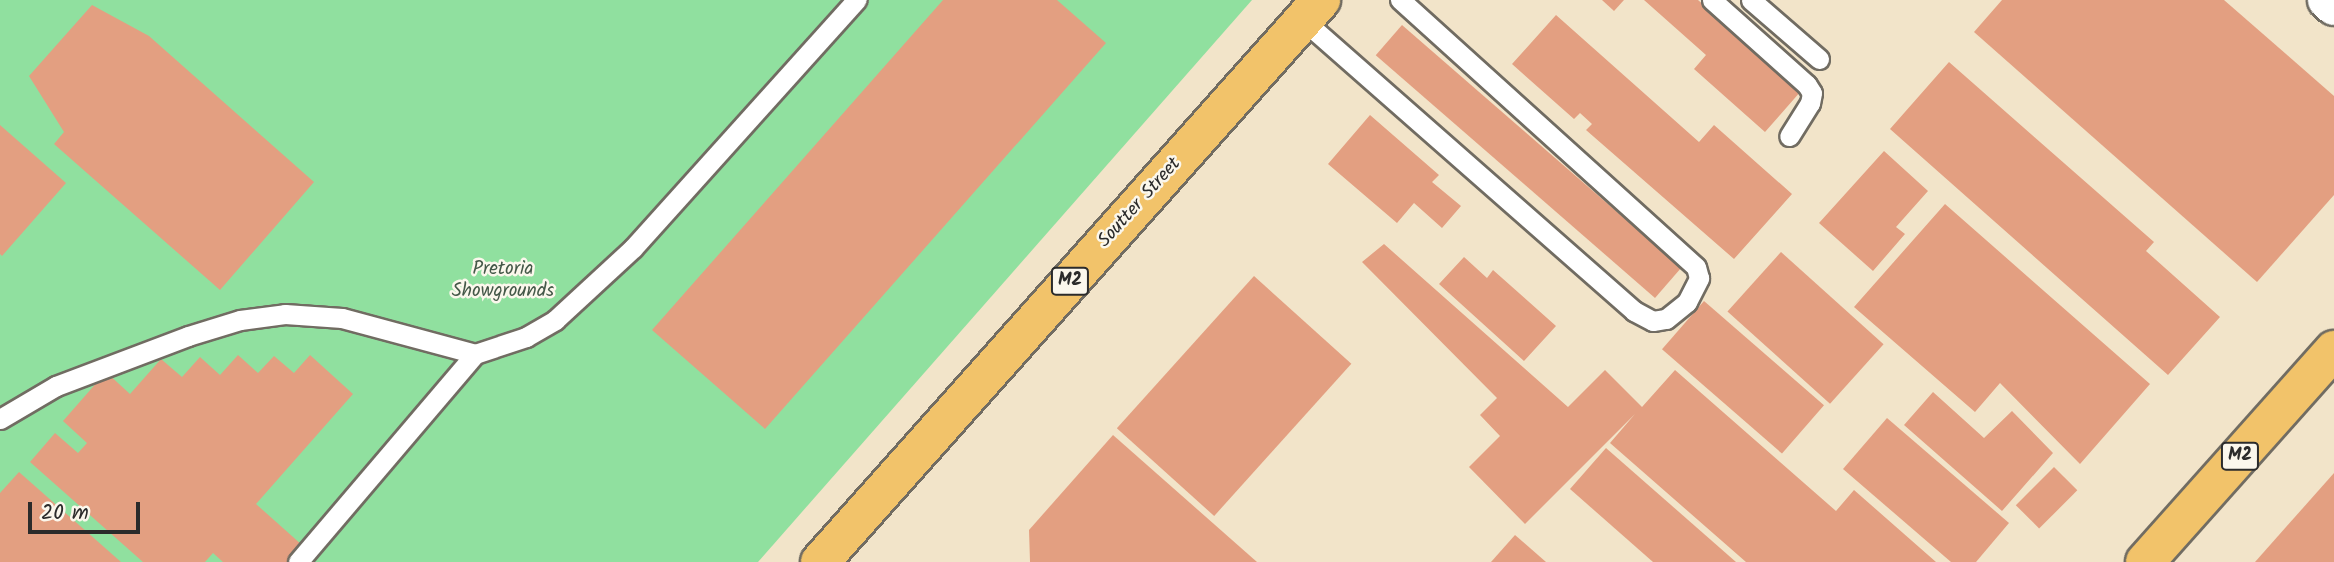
<!DOCTYPE html>
<style>
body{margin:0}
#map{position:relative;width:2334px;height:562px;overflow:hidden;background:#f2e4c9;font-family:Kalam,sans-serif}
div>[style]{position:absolute}
.green>*{inset:0;background:#90e09f}
.building>*{inset:0;background:#e39f81;transform-origin:0 0}
.roads{filter:drop-shadow(2px 0 #716c62) drop-shadow(-2px 0 #716c62) drop-shadow(0 2px #716c62) drop-shadow(0 -2px #716c62)}
.service>*{height:19px;margin:-9.5px;padding:0 9.5px;transform-origin:9.5px;border-radius:9.5px;background:#fff}
.minor>*{height:38px;margin:-19px;padding:0 19px;transform-origin:19px;border-radius:19px;background:#fff}
.primary>*{height:38px;margin:-19px;padding:0 19px;transform-origin:19px;border-radius:19px;background:#f2c36a}
span{translate:-50% -50%;white-space:nowrap;text-align:center;line-height:1.15;-webkit-text-stroke:5px #fbf7ec;paint-order:stroke}
.shield-label span{padding:2px 5px;background:#fbf7ec;border:2px solid;border-radius:5px;-webkit-text-stroke-width:0}
.shield-label{font-size:18px;color:#2b2b2b;font-weight:700}
.street-label{font-size:19px;color:#2b2b2b}
.park-label{font-size:19px;color:#445848}
.scale{position:absolute;left:28px;top:502px;width:112px;height:32px;box-sizing:border-box;border:4px solid #2b2b2b;border-top:0;padding-left:9px;font-size:21px;line-height:24px;white-space:nowrap;color:#2b2b2b;-webkit-text-stroke:5px #fbf7ec;paint-order:stroke}
</style>
<div id="map">
<div class="green">
<div style="clip-path:polygon(0 0,1252px 0,758px 562px,0 562px)"></div>
</div>
<div class="building">
<div style="clip-path:polygon(943px 0,1057px 0,1106px 43px,765px 429px,652px 330px)"></div>
<div style="clip-path:polygon(1602px 0,1624px 0,1614px 11px)"></div>
<div style="clip-path:polygon(1644px 0,1698px 0,1801px 91px,1765px 132px,1694px 69px,1706px 55px)"></div>
<div style="clip-path:polygon(2002px 0,2224px 0,2334px 96px,2334px 195px,2257px 282px,1974px 32px)"></div>
<div style="clip-path:polygon(92px 5px,149px 36px,314px 182px,220px 290px,54px 144px,64px 132px,29px 76px)"></div>
<div style="clip-path:polygon(1556px 15px,1699px 142px,1714px 125px,1792px 194px,1734px 259px,1586px 130px,1592px 124px,1580px 113px,1574px 119px,1512px 64px)"></div>
<div style="left:1402px;top:25px;width:370px;height:40px;rotate:41deg"></div>
<div style="clip-path:polygon(1949px 62px,2154px 242px,2146px 251px,2220px 317px,2168px 375px,1890px 129px)"></div>
<div style="clip-path:polygon(1370px 115px,1439px 175px,1432px 182px,1461px 206px,1442px 228px,1414px 203px,1397px 223px,1328px 164px)"></div>
<div style="clip-path:polygon(0 125px,66px 183px,2px 256px,0 254px)"></div>
<div style="clip-path:polygon(1884px 151px,1928px 191px,1896px 227px,1905px 234px,1873px 271px,1819px 223px)"></div>
<div style="clip-path:polygon(1945px 204px,2150px 384px,2080px 464px,2000px 383px,1975px 412px,1854px 307px)"></div>
<div style="clip-path:polygon(1384px 244px,1568px 407px,1605px 370px,1642px 407px,1675px 370px,1836px 511px,1854px 490px,1936px 562px,1746px 562px,1610px 443px,1635px 414px,1525px 524px,1469px 467px,1500px 436px,1480px 415px,1497px 398px,1362px 262px)"></div>
<div style="left:1781px;top:252px;width:138px;height:80px;rotate:42deg"></div>
<div style="clip-path:polygon(1464px 257px,1487px 278px,1493px 270px,1556px 326px,1524px 361px,1439px 284px)"></div>
<div style="left:1254px;top:276px;width:131px;height:205px;rotate:42deg"></div>
<div style="left:1704px;top:301px;width:159px;height:64px;rotate:41deg"></div>
<div style="clip-path:polygon(238px 355px,258px 373px,274px 356px,294px 373px,310px 355px,353px 394px,256px 504px,302px 545px,287px 562px,223px 562px,213px 553px,205px 562px,143px 562px,30px 462px,55px 433px,78px 453px,87px 443px,63px 421px,106px 372px,130px 394px,161px 359px,182px 377px,200px 357px,220px 375px)"></div>
<div style="clip-path:polygon(1933px 392px,1984px 438px,2012px 411px,2053px 453px,2002px 511px,1904px 425px)"></div>
<div style="clip-path:polygon(1887px 418px,2009px 523px,1976px 562px,1951px 562px,1843px 469px)"></div>
<div style="clip-path:polygon(1113px 435px,1257px 562px,1030px 562px,1029px 530px)"></div>
<div style="clip-path:polygon(1606px 448px,1736px 562px,1653px 562px,1570px 489px)"></div>
<div style="left:2054px;top:467px;width:33px;height:54px;rotate:45deg"></div>
<div style="clip-path:polygon(19px 472px,121px 562px,0 562px,0 493px)"></div>
<div style="clip-path:polygon(2334px 473px,2334px 562px,2255px 562px)"></div>
<div style="clip-path:polygon(1515px 535px,1546px 562px,1491px 562px)"></div>
</div>
<div class="roads">
<div class="service">
<div style="left:1712px;top:0;width:127px;rotate:41.8deg"></div>
<div style="left:1807px;top:85px;width:9px;rotate:58deg"></div>
<div style="left:1812px;top:93px;width:10px;rotate:101deg"></div>
<div style="left:1810px;top:103px;width:39px;rotate:122deg"></div>
<div style="left:1751px;top:0;width:90px;rotate:40.9deg"></div>
<div style="left:1303px;top:20px;width:441px;rotate:41.3deg"></div>
<div style="left:1634px;top:311px;width:21px;rotate:28deg"></div>
<div style="left:1653px;top:321px;width:13px;rotate:-9deg"></div>
<div style="left:1666px;top:319px;width:27px;rotate:-39deg"></div>
<div style="left:1687px;top:302px;width:27px;rotate:-63deg"></div>
<div style="left:1699px;top:278px;width:11px;rotate:-105deg"></div>
<div style="left:1696px;top:267px;width:399px;rotate:-137.9deg"></div>
<div style="left:0;top:419px;width:65px;rotate:-30.5deg"></div>
<div style="left:56px;top:386px;width:141px;rotate:-20.7deg"></div>
<div style="left:188px;top:336px;width:54px;rotate:-17.1deg"></div>
<div style="left:240px;top:320px;width:45px;rotate:-7.6deg"></div>
<div style="left:285px;top:314px;width:57px;rotate:4deg"></div>
<div style="left:342px;top:318px;width:138px;rotate:15.1deg"></div>
<div style="left:475px;top:354px;width:54px;rotate:-18.4deg"></div>
<div style="left:526px;top:337px;width:34px;rotate:-30deg"></div>
<div style="left:555px;top:320px;width:106px;rotate:-42.7deg"></div>
<div style="left:633px;top:248px;width:334px;rotate:-48deg"></div>
<div style="left:298px;top:562px;width:273px;rotate:-49.6deg"></div>
</div>
<div class="minor">
<div style="left:2327px;top:0;width:9px;rotate:41deg"></div>
</div>
<div class="primary">
<div style="left:820px;top:562px;width:753px;rotate:-48.28deg"></div>
<div style="left:2145px;top:562px;width:284px;rotate:-48.3deg"></div>
</div>
</div>
<div class="shield-label">
<span style="left:1070px;top:281px">M2</span>
<span style="left:2240px;top:456px">M2</span>
</div>
<div class="street-label">
<span style="left:1140px;top:203px;rotate:-48deg">Soutter Street</span>
</div>
<div class="park-label">
<span style="left:503px;top:281px">Pretoria<br>Showgrounds</span>
</div>
<div class="scale">20 m</div>
</div>
